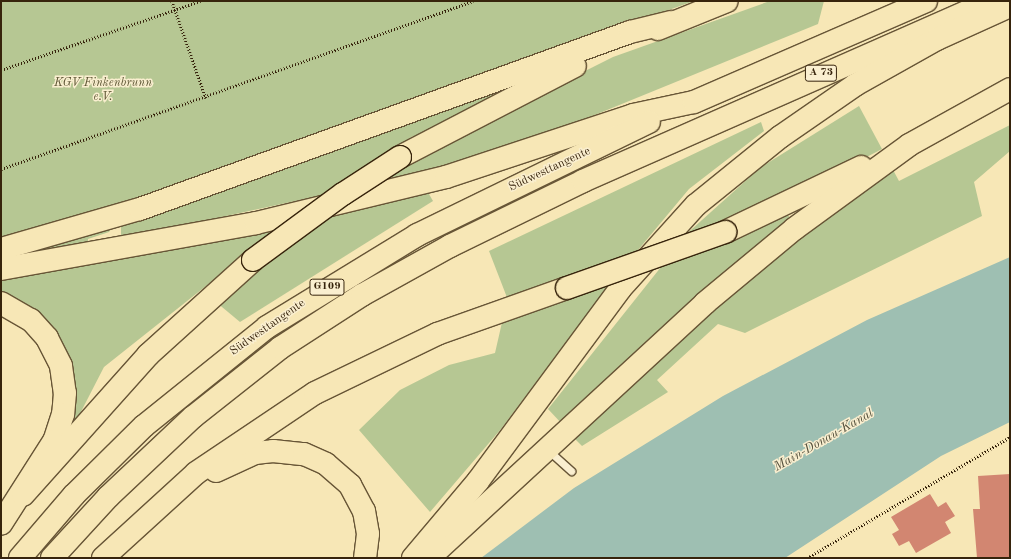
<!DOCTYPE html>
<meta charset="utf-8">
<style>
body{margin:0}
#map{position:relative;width:1011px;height:559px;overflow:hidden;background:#f7e7b6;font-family:"Old Standard TT",serif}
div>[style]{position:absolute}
.green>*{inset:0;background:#b6c793}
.water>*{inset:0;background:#9ebfb2}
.building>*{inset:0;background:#d28671}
.path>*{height:2.5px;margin-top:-1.25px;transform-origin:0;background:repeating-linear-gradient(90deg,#37240c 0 1px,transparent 0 3px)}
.roads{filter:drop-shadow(1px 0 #675536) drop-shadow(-1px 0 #675536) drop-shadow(0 1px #675536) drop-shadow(0 -1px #675536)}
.service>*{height:7px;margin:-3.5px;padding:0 3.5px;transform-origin:3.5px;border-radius:3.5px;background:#faefd0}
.trunk>*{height:22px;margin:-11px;padding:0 11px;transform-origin:11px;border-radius:11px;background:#f7e7b6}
.motorway>*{height:22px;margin:-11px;padding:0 11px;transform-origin:11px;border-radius:11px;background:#f7e7b6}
.bridges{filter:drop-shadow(1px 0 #37240c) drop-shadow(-1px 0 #37240c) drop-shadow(0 1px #37240c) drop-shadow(0 -1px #37240c)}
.trunk-bridge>*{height:22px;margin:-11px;padding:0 11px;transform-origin:11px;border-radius:11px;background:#f7e7b6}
span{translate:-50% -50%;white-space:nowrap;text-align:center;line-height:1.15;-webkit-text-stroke:3px #faefd0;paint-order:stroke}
.shield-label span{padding:1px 3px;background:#faefd0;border:1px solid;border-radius:3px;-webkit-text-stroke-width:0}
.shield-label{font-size:11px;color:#37240c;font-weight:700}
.park-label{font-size:12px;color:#5d5534;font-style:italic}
.street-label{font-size:12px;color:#37240c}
.water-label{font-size:13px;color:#56523e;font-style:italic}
.frame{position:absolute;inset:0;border:2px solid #37240c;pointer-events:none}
</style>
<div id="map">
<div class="green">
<div style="clip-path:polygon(1px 1px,694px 1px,115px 208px,1px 241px)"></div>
<div style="clip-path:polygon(770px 1px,824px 1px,818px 24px,531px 141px,367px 189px,472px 128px,613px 57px)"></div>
<div style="clip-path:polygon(548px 69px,412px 142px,413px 136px,323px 195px,121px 239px,121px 226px)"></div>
<div style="clip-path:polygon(859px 106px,882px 149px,782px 201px,682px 238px,761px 167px)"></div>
<div style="clip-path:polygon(761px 122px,764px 131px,689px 189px,633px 256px,508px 300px,489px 251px)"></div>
<div style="clip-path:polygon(1010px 125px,1010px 151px,974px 182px,982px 216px,745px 333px,718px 324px,657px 380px,668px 392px,582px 446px,574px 438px,708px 309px,831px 210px,892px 168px,899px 181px)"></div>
<div style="clip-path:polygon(426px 189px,433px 201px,240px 322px,216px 302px,333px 213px)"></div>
<div style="clip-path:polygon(785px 212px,793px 221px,563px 425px,548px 409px,661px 267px,713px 248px)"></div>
<div style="clip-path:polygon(115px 223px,109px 232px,88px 239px,88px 244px,70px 253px,1px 255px)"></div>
<div style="clip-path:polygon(279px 228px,104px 367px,69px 435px,71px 380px,1px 298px,1px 275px,27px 276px)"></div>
<div style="clip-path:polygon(608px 286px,501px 429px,430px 512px,359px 430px,400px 390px,449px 365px,495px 353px,503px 318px)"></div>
</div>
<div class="water">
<div style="clip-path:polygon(1010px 257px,1010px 422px,941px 456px,785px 558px,481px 558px,574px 488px,723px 396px,867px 320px)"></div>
</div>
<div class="building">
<div style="clip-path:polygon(1010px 474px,1010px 558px,977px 558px,973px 509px,980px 509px,978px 476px)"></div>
<div style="clip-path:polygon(930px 494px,938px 507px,946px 502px,955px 516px,945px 522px,951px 533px,916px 553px,909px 541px,899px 546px,892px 534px,899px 530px,891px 517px)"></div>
</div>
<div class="path">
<div style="left:172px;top:1px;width:103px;rotate:70.7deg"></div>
<div style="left:1px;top:70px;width:211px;rotate:-19.1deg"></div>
<div style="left:1px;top:169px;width:501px;rotate:-19.59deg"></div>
<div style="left:807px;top:558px;width:236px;rotate:-30.8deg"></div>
</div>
<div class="roads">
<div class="service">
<div style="left:549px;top:451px;width:30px;rotate:42deg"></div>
</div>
<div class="trunk">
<div style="left:658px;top:29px;width:74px;rotate:-22.1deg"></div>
<div style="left:400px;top:157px;width:197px;rotate:-27.5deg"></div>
<div style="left:725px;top:232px;width:151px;rotate:-25.5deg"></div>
<div style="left:1px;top:249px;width:145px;rotate:-16.1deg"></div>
<div style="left:140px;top:209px;width:521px;rotate:-19.86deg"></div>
<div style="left:630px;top:32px;width:42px;rotate:-13.7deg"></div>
<div style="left:1px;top:269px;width:259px;rotate:-10.2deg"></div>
<div style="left:256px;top:223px;width:195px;rotate:-13.6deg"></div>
<div style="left:446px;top:177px;width:197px;rotate:-18.3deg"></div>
<div style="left:633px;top:115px;width:62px;rotate:-12deg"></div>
<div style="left:694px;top:102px;width:253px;rotate:-23.5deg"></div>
<div style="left:1px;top:303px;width:34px;rotate:30deg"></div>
<div style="left:31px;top:320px;width:24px;rotate:48deg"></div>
<div style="left:47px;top:338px;width:31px;rotate:63deg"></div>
<div style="left:61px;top:366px;width:27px;rotate:82deg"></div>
<div style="left:65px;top:393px;width:21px;rotate:95deg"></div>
<div style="left:63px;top:414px;width:28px;rotate:108deg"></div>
<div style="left:54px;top:441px;width:98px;rotate:122.6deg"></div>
<div style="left:216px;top:471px;width:43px;rotate:-24.8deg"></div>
<div style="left:255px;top:453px;width:18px;rotate:-6deg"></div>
<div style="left:273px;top:451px;width:31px;rotate:6deg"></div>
<div style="left:304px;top:454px;width:24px;rotate:24deg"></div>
<div style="left:326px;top:464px;width:32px;rotate:41deg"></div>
<div style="left:350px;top:485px;width:30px;rotate:62deg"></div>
<div style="left:364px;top:511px;width:23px;rotate:80deg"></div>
<div style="left:368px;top:534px;width:24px;rotate:97deg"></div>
<div style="left:23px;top:495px;width:188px;rotate:-48.2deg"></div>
<div style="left:148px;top:355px;width:142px;rotate:-42.1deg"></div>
<div style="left:20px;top:558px;width:83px;rotate:-49.4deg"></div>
<div style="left:74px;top:495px;width:98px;rotate:-44.6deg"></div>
<div style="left:144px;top:426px;width:158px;rotate:-38.8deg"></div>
<div style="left:267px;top:327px;width:176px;rotate:-31.5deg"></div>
<div style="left:417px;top:235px;width:258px;rotate:-26deg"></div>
<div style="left:52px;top:558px;width:83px;rotate:-47.4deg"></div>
<div style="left:108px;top:497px;width:117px;rotate:-43.3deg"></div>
<div style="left:193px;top:417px;width:111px;rotate:-38.4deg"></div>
<div style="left:280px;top:348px;width:98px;rotate:-32.9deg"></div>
<div style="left:362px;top:295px;width:101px;rotate:-29.1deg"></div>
<div style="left:450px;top:246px;width:148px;rotate:-26deg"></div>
<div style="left:583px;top:181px;width:446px;rotate:-23.8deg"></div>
<div style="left:103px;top:558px;width:126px;rotate:-42.4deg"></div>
<div style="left:196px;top:473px;width:143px;rotate:-33.9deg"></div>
<div style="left:315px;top:393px;width:136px;rotate:-25.8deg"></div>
<div style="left:437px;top:334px;width:138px;rotate:-19.5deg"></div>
<div style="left:429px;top:558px;width:376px;rotate:-42.7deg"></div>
<div style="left:705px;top:303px;width:116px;rotate:-39.7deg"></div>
<div style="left:794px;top:229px;width:142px;rotate:-36.1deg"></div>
<div style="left:909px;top:145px;width:115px;rotate:-29deg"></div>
</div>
<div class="motorway">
<div style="left:413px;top:558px;width:101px;rotate:-49.8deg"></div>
<div style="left:478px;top:481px;width:239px;rotate:-53.5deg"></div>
<div style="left:620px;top:289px;width:113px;rotate:-47.9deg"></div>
<div style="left:696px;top:205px;width:108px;rotate:-39deg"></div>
<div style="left:780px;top:137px;width:91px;rotate:-34.7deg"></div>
<div style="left:855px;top:85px;width:94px;rotate:-29.3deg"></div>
<div style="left:937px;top:39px;width:80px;rotate:-24.3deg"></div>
</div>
</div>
<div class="bridges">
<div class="trunk-bridge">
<div style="left:253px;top:260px;width:112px;rotate:-36.3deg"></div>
<div style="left:343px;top:194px;width:68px;rotate:-33deg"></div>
<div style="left:567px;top:288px;width:168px;rotate:-19.5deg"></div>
</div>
</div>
<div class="shield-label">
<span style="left:821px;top:73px">A 73</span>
<span style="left:327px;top:287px">G109</span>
</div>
<div class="park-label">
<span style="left:103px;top:91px">KGV Finkenbrunn<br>e.V.</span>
</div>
<div class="street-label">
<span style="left:550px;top:170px;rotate:-25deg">Südwesttangente</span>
<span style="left:268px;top:328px;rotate:-35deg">Südwesttangente</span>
</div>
<div class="water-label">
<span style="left:824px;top:441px;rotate:-30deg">Main-Donau-Kanal</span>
</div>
<div class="frame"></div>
</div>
